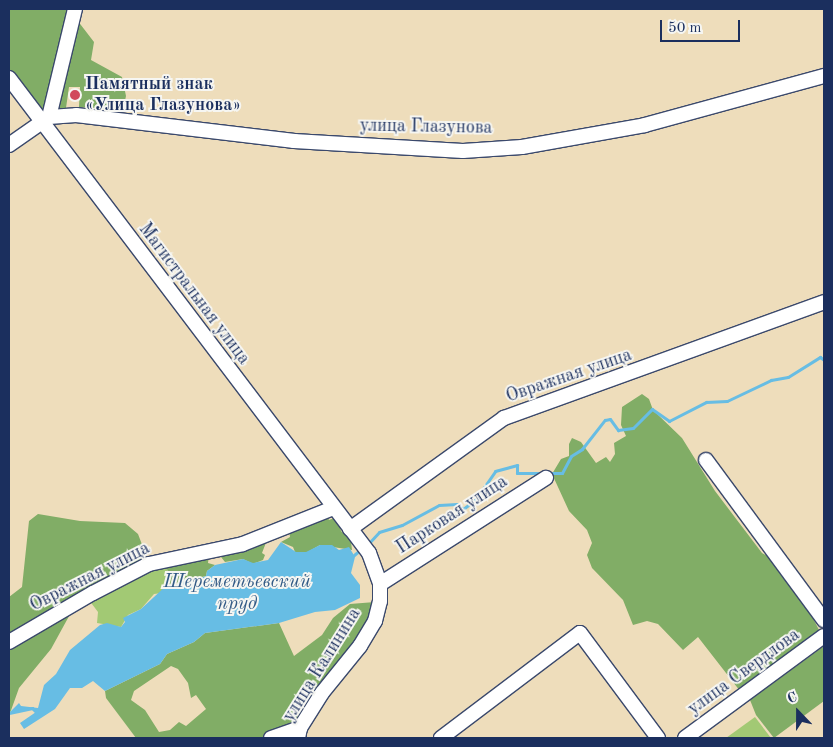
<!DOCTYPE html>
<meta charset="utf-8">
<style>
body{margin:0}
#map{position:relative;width:833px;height:747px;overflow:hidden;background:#edb;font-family:"Old Standard TT",serif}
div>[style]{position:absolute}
.green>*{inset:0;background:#a2c974}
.forest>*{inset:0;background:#81ad66}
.water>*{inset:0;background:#67bde4}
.stream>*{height:3px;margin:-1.5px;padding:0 1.5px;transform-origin:1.5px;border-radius:1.5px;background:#67bde4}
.roads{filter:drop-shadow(1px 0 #3b496c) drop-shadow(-1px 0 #3b496c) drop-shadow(0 1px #3b496c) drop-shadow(0 -1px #3b496c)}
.minor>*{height:14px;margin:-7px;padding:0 7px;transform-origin:7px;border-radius:7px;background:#fff}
.dots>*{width:14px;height:14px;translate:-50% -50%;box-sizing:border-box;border:2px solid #f6f6f2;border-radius:50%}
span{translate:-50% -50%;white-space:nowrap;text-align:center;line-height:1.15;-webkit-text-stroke:4px #f6f6f2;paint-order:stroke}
.poi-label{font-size:18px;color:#1b2f5e;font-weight:700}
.left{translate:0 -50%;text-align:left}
.street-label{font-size:18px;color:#1b2f5e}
.water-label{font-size:19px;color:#325a86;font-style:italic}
.frame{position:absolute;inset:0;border:10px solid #1b2f5e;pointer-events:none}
.north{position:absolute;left:773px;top:687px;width:50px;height:50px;-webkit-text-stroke:4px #f6f6f2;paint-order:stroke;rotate:338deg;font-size:14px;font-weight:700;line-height:20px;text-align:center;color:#1b2f5e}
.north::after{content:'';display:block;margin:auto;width:18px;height:22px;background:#1b2f5e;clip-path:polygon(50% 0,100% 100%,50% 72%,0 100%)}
.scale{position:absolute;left:660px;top:20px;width:80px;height:22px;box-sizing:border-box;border:2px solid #1b2f5e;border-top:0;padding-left:6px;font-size:15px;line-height:18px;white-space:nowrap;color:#1b2f5e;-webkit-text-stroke:4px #f6f6f2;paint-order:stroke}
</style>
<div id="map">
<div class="green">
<div style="clip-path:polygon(165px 564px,171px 579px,162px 593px,154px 594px,141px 609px,128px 615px,121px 627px,97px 623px,98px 612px,89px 600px,150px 567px)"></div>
<div style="clip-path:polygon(755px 717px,771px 738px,726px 738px)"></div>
</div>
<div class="forest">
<div style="clip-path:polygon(9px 9px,70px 9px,47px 106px,41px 113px,9px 70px)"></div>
<div style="clip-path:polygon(74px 16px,94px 42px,91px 60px,122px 77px,126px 96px,123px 110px,79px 107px,80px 87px,69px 87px,66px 108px,53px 109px)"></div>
<div style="clip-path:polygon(642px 394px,649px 399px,653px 410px,682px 438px,715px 491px,762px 553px,774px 560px,780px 574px,809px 610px,820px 632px,740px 691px,698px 637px,683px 650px,658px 624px,647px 621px,633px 625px,623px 600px,592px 568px,587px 555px,592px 543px,587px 530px,569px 511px,552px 474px,561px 459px,569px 456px,569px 444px,572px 438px,581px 442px,596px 463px,606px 457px,610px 462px,615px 454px,614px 443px,626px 436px,621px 425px,622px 407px)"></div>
<div style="clip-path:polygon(326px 513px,329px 520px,337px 517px,341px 531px,351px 541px,352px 550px,320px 545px,306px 553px,295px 552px,293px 547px,281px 542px,290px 537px,289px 530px)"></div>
<div style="clip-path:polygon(38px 514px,80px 521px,125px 523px,138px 534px,146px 555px,140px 564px,127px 567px,102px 580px,97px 591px,85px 587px,51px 649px,19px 688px,9px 716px,9px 597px,22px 587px,29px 521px)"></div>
<div style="clip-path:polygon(267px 540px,262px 553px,265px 555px,263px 560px,253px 564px,243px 559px,225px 562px,221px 557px,221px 553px)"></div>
<div style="clip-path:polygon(209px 555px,208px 563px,215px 565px,207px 571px,206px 576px,167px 585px,171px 579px,165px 564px)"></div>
<div style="clip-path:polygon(evenodd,375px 602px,370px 620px,360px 637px,305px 703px,297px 723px,261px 738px,136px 738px,106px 698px,105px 691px,160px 664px,167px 654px,194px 642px,205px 633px,279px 623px,294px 656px,322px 635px,333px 618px,350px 604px,375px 602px,171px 666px,178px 669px,188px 683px,191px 698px,196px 695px,206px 709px,186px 726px,179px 722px,170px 730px,159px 732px,145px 710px,131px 700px,134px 691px,171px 666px)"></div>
<div style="clip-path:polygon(824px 646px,824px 701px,774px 738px,756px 715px,750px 700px)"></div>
</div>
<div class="water">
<div style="clip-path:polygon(281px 542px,296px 552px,306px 552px,320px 545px,332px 545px,339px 550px,349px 547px,355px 557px,351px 573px,360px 585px,360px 598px,335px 610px,315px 612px,279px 623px,205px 633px,194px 642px,167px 654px,160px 664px,105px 691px,93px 681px,82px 688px,70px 688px,55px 709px,24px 729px,20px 723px,36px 712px,32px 708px,9px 713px,19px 703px,21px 706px,38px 708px,44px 685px,56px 674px,70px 650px,100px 625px,107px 623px,121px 627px,125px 622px,123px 618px,141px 609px,167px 585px,175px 586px,184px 579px,188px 582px,206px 576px,207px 571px,215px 565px,243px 559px,253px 563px,268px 560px)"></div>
</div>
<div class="stream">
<div style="left:368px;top:544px;width:16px;rotate:-47deg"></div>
<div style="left:379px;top:532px;width:24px;rotate:-17deg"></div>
<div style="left:402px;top:525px;width:42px;rotate:-28.4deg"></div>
<div style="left:439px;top:505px;width:18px;rotate:-3deg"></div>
<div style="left:457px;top:504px;width:8px;rotate:40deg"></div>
<div style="left:463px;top:509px;width:15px;rotate:-37deg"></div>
<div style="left:475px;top:500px;width:35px;rotate:-55deg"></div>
<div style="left:495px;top:471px;width:23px;rotate:-15deg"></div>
<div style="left:517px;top:465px;width:8px;rotate:90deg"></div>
<div style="left:517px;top:473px;width:45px"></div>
<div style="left:562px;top:473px;width:19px;rotate:-62deg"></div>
<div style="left:571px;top:456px;width:13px;rotate:-32deg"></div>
<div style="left:582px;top:449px;width:37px;rotate:-52deg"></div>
<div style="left:605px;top:420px;width:5px;rotate:-11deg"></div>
<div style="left:610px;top:419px;width:14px;rotate:54deg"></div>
<div style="left:618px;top:430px;width:15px;rotate:-8deg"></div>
<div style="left:633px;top:428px;width:27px;rotate:-45deg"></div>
<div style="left:652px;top:409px;width:21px;rotate:35deg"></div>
<div style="left:669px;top:421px;width:42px;rotate:-27.2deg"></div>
<div style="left:706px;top:402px;width:21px;rotate:-3deg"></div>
<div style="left:727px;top:401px;width:49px;rotate:-25.5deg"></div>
<div style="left:771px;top:380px;width:17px;rotate:-10deg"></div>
<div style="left:788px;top:377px;width:38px;rotate:-32deg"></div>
<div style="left:820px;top:357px;width:5px;rotate:37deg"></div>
<div style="left:354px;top:555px;width:9px;rotate:-41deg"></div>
<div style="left:9px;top:713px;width:24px;rotate:-12deg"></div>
<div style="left:32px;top:708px;width:6px;rotate:45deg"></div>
</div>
<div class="roads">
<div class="minor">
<div style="left:9px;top:78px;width:596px;rotate:52.84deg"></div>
<div style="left:369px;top:553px;width:33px;rotate:70deg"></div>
<div style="left:380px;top:584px;width:17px;rotate:90deg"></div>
<div style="left:380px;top:601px;width:21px;rotate:104deg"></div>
<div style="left:375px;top:621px;width:29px;rotate:121deg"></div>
<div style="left:360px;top:646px;width:60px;rotate:129deg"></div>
<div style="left:322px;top:693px;width:41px;rotate:122.2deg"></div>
<div style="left:300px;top:728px;width:10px;rotate:101deg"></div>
<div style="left:49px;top:117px;width:27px;rotate:-4deg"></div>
<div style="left:76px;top:115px;width:220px;rotate:6.8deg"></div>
<div style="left:294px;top:141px;width:169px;rotate:3.4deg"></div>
<div style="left:463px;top:151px;width:59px;rotate:-3.9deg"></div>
<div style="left:522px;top:147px;width:125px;rotate:-10.1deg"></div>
<div style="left:645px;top:125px;width:186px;rotate:-15.3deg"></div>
<div style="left:9px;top:145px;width:49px;rotate:-35deg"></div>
<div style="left:49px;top:117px;width:111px;rotate:-76.5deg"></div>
<div style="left:706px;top:460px;width:199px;rotate:53.6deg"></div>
<div style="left:350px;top:529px;width:190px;rotate:-35.8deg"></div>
<div style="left:504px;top:418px;width:340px;rotate:-19.9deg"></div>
<div style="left:380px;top:584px;width:197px;rotate:-32.6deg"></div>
<div style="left:9px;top:642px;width:97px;rotate:-30.3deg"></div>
<div style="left:93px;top:593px;width:63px;rotate:-27.4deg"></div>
<div style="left:149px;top:564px;width:96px;rotate:-12deg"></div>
<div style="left:243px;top:544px;width:97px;rotate:-21.8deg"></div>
<div style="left:271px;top:738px;width:31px;rotate:-19deg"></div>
<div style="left:441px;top:738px;width:174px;rotate:-37.1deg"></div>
<div style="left:580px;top:633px;width:131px;rotate:53.4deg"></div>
<div style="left:685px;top:738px;width:172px;rotate:-36.3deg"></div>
</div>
</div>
<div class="dots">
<div style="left:75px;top:95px;background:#d1495b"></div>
</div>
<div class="poi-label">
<span class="left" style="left:85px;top:95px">Памятный знак<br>«Улица Глазунова»</span>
</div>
<div class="street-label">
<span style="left:426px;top:127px;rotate:1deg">улица Глазунова</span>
<span style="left:194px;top:294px;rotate:53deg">Магистральная улица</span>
<span style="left:569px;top:376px;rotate:-19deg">Овражная улица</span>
<span style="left:452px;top:515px;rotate:-33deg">Парковая улица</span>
<span style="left:90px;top:577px;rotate:-27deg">Овражная улица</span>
<span style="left:322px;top:665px;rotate:-58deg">улица Калинина</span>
<span style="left:744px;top:672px;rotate:-36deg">улица Свердлова</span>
</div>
<div class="water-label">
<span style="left:237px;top:594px">Шереметьевский<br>пруд</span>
</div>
<div class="frame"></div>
<div class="north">С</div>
<div class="scale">50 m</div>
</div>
